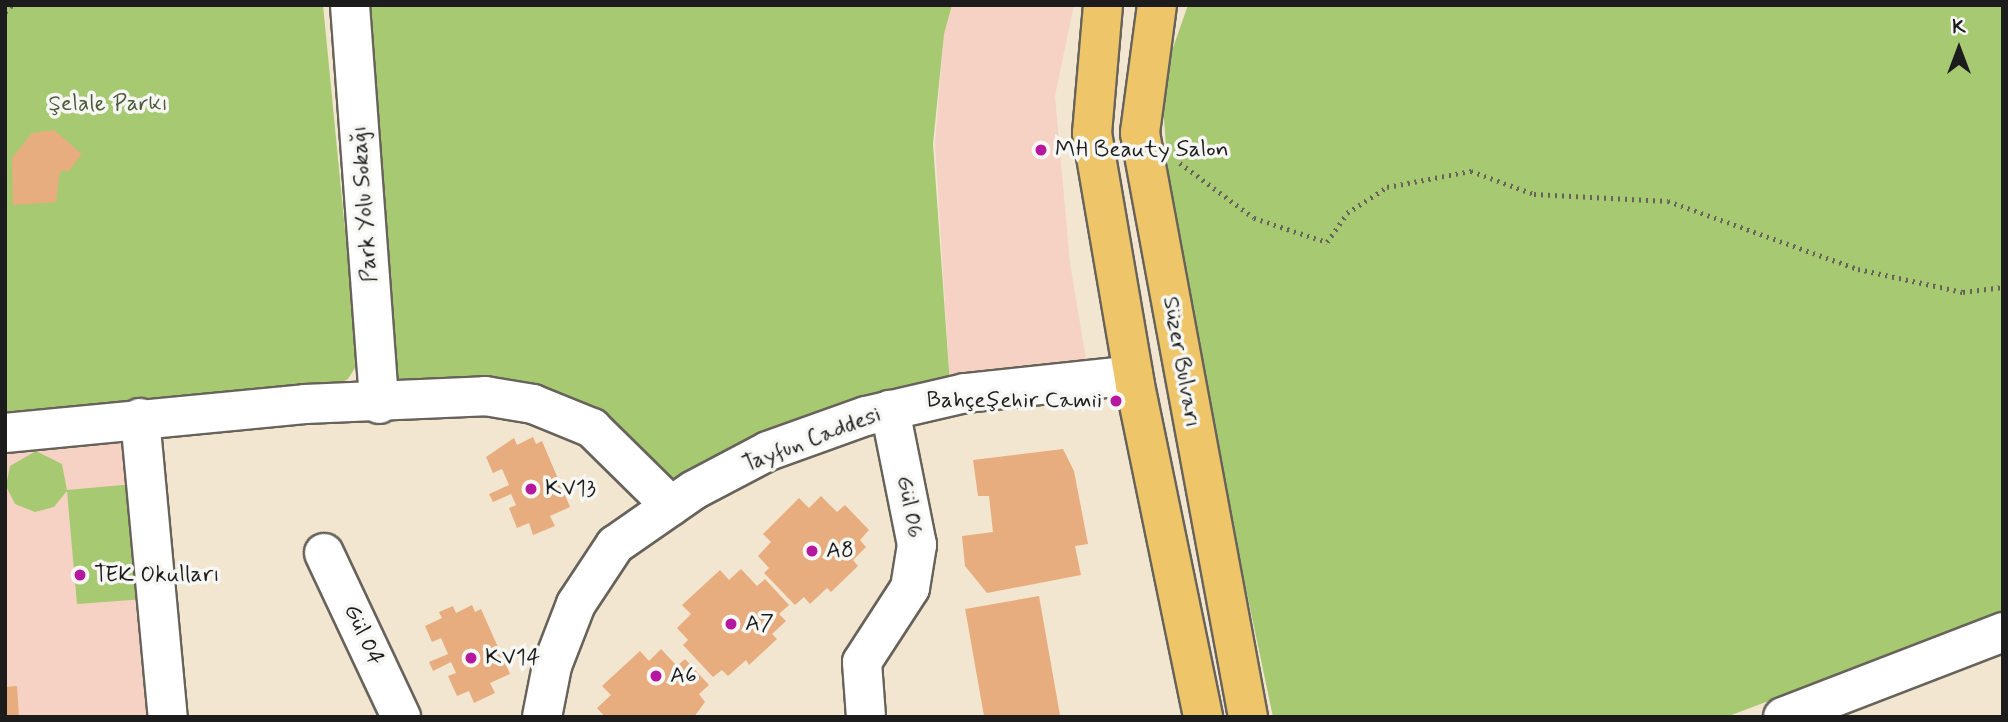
<!DOCTYPE html>
<meta charset="utf-8">
<style>
body{margin:0}
#map{position:relative;width:2008px;height:722px;overflow:hidden;background:#f3e6d1;font-family:Mynerve,sans-serif}
div>[style]{position:absolute}
.built>*{inset:0;background:#f6d2c5}
.green>*{inset:0;background:#a7c971}
.building>*{inset:0;background:#e7ad7f;transform-origin:0 0}
.path>*{height:4.5px;margin-top:-2.25px;transform-origin:0;background:repeating-linear-gradient(90deg,#67635b 0 2px,transparent 0 7px)}
.roads{filter:drop-shadow(2px 0 #67635b) drop-shadow(-2px 0 #67635b) drop-shadow(0 2px #67635b) drop-shadow(0 -2px #67635b)}
.minor>*{height:38px;margin:-19px;padding:0 19px;transform-origin:19px;border-radius:19px;background:#fff}
.major>*{height:38px;margin:-19px;padding:0 19px;transform-origin:19px;border-radius:19px;background:#eec569}
.dots>*{width:19px;height:19px;translate:-50% -50%;box-sizing:border-box;border:4px solid #f6f6f2;border-radius:50%}
span{translate:-50% -50%;white-space:nowrap;text-align:center;line-height:1.15;-webkit-text-stroke:7px #f6f6f2;paint-order:stroke}
.park-label{font-size:23px;color:#4d593a}
.poi-label{font-size:23px;color:#1c1c1c}
.left{translate:0 -50%;text-align:left}
.right{translate:-100% -50%;text-align:right}
.street-label{font-size:23px;color:#1c1c1c}
.frame{position:absolute;inset:0;border:7px solid #1c1c1c;pointer-events:none}
.north{position:absolute;left:1924px;top:14px;width:70px;height:70px;-webkit-text-stroke:5px #f6f6f2;paint-order:stroke;rotate:0deg;font-size:19px;font-weight:700;line-height:28px;text-align:center;color:#1c1c1c}
.north::after{content:'';display:block;margin:auto;width:24px;height:32px;background:#1c1c1c;clip-path:polygon(50% 0,100% 100%,50% 72%,0 100%)}
</style>
<div id="map">
<div class="built">
<div style="clip-path:polygon(952px 5px,1074px 5px,1055px 96px,1070px 263px,1088px 371px,950px 385px,935px 144px,944px 31px)"></div>
<div style="clip-path:polygon(140px 418px,168px 717px,5px 717px,5px 433px)"></div>
</div>
<div class="green">
<div style="clip-path:polygon(5px 5px,323px 5px,358px 363px,348px 379px,325px 392px,5px 417px)"></div>
<div style="clip-path:polygon(349px 5px,952px 5px,944px 34px,933px 144px,950px 385px,675px 487px,619px 437px,380px 398px)"></div>
<div style="clip-path:polygon(1188px 5px,2003px 5px,2003px 613px,1726px 717px,1273px 717px,1174px 246px,1161px 82px)"></div>
<div style="clip-path:polygon(36px 451px,62px 464px,67px 490px,134px 484px,145px 599px,77px 604px,67px 491px,54px 507px,35px 512px,15px 504px,6px 486px,10px 466px)"></div>
</div>
<div class="building">
<div style="clip-path:polygon(54px 130px,82px 154px,69px 171px,60px 171px,56px 202px,13px 205px,12px 158px,32px 133px)"></div>
<div style="clip-path:polygon(533px 437px,536px 444px,542px 441px,570px 507px,550px 516px,555px 526px,533px 535px,529px 523px,517px 528px,509px 508px,516px 505px,511px 494px,493px 502px,489px 494px,509px 485px,502px 469px,493px 473px,486px 457px,514px 438px,517px 445px)"></div>
<div style="clip-path:polygon(1063px 449px,1074px 471px,1088px 544px,1075px 546px,1081px 575px,987px 593px,965px 566px,962px 536px,993px 532px,989px 496px,978px 496px,973px 460px)"></div>
<div style="clip-path:polygon(821px 496px,837px 512px,845px 505px,869px 530px,860px 540px,866px 547px,853px 560px,858px 566px,831px 592px,827px 588px,810px 604px,804px 597px,795px 605px,764px 573px,769px 568px,758px 556px,771px 542px,763px 534px,799px 498px,809px 508px)"></div>
<div style="clip-path:polygon(741px 569px,757px 586px,765px 579px,789px 605px,779px 614px,786px 621px,772px 634px,777px 639px,749px 665px,746px 660px,728px 676px,722px 670px,713px 677px,683px 645px,688px 640px,677px 628px,691px 614px,682px 605px,720px 570px,729px 580px)"></div>
<div style="left:1039px;top:596px;width:122px;height:75px;rotate:80deg"></div>
<div style="clip-path:polygon(472px 605px,475px 612px,481px 609px,510px 674px,490px 683px,495px 693px,474px 703px,469px 691px,457px 696px,448px 676px,456px 673px,451px 662px,433px 671px,429px 662px,448px 654px,441px 638px,432px 642px,425px 626px,442px 618px,439px 612px,453px 606px,456px 613px)"></div>
<div style="clip-path:polygon(661px 649px,677px 666px,685px 659px,709px 685px,699px 694px,705px 702px,694px 717px,605px 717px,597px 708px,611px 695px,602px 686px,640px 651px,649px 661px)"></div>
<div style="clip-path:polygon(17px 686px,19px 717px,5px 717px,5px 687px)"></div>
</div>
<div class="path">
<div style="left:5px;top:12px;width:10px;rotate:-45deg"></div>
<div style="left:1180px;top:163px;width:92px;rotate:36.6deg"></div>
<div style="left:1254px;top:218px;width:77px;rotate:18.2deg"></div>
<div style="left:1327px;top:242px;width:35px;rotate:-55deg"></div>
<div style="left:1347px;top:213px;width:48px;rotate:-33deg"></div>
<div style="left:1387px;top:187px;width:86px;rotate:-10.8deg"></div>
<div style="left:1471px;top:171px;width:67px;rotate:20.1deg"></div>
<div style="left:1534px;top:194px;width:134px;rotate:3deg"></div>
<div style="left:1668px;top:201px;width:202px;rotate:19.7deg"></div>
<div style="left:1858px;top:269px;width:107px;rotate:12.4deg"></div>
<div style="left:1963px;top:292px;width:40px;rotate:-7.1deg"></div>
</div>
<div class="roads">
<div class="minor">
<div style="left:350px;top:5px;width:400px;rotate:85.8deg"></div>
<div style="left:140px;top:418px;width:300px;rotate:84.7deg"></div>
<div style="left:5px;top:433px;width:301px;rotate:-5.5deg"></div>
<div style="left:305px;top:404px;width:180px;rotate:-2.5deg"></div>
<div style="left:485px;top:396px;width:49px;rotate:9.5deg"></div>
<div style="left:533px;top:404px;width:64px;rotate:22.1deg"></div>
<div style="left:592px;top:428px;width:111px;rotate:44.6deg"></div>
<div style="left:324px;top:553px;width:181px;rotate:64.8deg"></div>
<div style="left:542px;top:717px;width:52px;rotate:-78.9deg"></div>
<div style="left:552px;top:666px;width:66px;rotate:-68.8deg"></div>
<div style="left:576px;top:604px;width:71px;rotate:-56.5deg"></div>
<div style="left:615px;top:545px;width:96px;rotate:-34.8deg"></div>
<div style="left:694px;top:490px;width:84px;rotate:-27.8deg"></div>
<div style="left:768px;top:451px;width:104px;rotate:-19.7deg"></div>
<div style="left:866px;top:416px;width:102px;rotate:-13.1deg"></div>
<div style="left:965px;top:393px;width:169px;rotate:-6.1deg"></div>
<div style="left:866px;top:717px;width:55px;rotate:-94.2deg"></div>
<div style="left:862px;top:662px;width:88px;rotate:-57deg"></div>
<div style="left:910px;top:588px;width:44px;rotate:-80.8deg"></div>
<div style="left:917px;top:545px;width:138px;rotate:-101.3deg"></div>
<div style="left:1783px;top:717px;width:236px;rotate:-21.1deg"></div>
</div>
<div class="major">
<div style="left:1103px;top:5px;width:128px;rotate:94.9deg"></div>
<div style="left:1092px;top:133px;width:256px;rotate:80.3deg"></div>
<div style="left:1135px;top:385px;width:339px;rotate:78.4deg"></div>
<div style="left:1157px;top:5px;width:129px;rotate:97.6deg"></div>
<div style="left:1140px;top:133px;width:594px;rotate:79.52deg"></div>
</div>
</div>
<div class="dots">
<div style="left:1041px;top:150px;background:#b5179e"></div>
<div style="left:1116px;top:401px;background:#b5179e"></div>
<div style="left:531px;top:489px;background:#b5179e"></div>
<div style="left:812px;top:551px;background:#b5179e"></div>
<div style="left:80px;top:575px;background:#b5179e"></div>
<div style="left:731px;top:624px;background:#b5179e"></div>
<div style="left:471px;top:658px;background:#b5179e"></div>
<div style="left:656px;top:676px;background:#b5179e"></div>
</div>
<div class="park-label">
<span style="left:108px;top:104px">Şelale Parkı</span>
</div>
<div class="poi-label">
<span class="left" style="left:1055px;top:150px">MH Beauty Salon</span>
<span class="right" style="left:1102px;top:401px">Bahçeşehir Camii</span>
<span class="left" style="left:545px;top:489px">KV13</span>
<span class="left" style="left:826px;top:551px">A8</span>
<span class="left" style="left:94px;top:575px">TEK Okulları</span>
<span class="left" style="left:745px;top:624px">A7</span>
<span class="left" style="left:485px;top:658px">KV14</span>
<span class="left" style="left:670px;top:676px">A6</span>
</div>
<div class="street-label">
<span style="left:365px;top:204px;rotate:-94deg">Park Yolu Sokağı</span>
<span style="left:1181px;top:362px;rotate:80deg">Süzer Bulvarı</span>
<span style="left:812px;top:440px;rotate:-21deg">Tayfun Caddesi</span>
<span style="left:909px;top:507px;rotate:79deg">Gül 06</span>
<span style="left:363px;top:635px;rotate:65deg">Gül 04</span>
</div>
<div class="frame"></div>
<div class="north">K</div>
</div>
